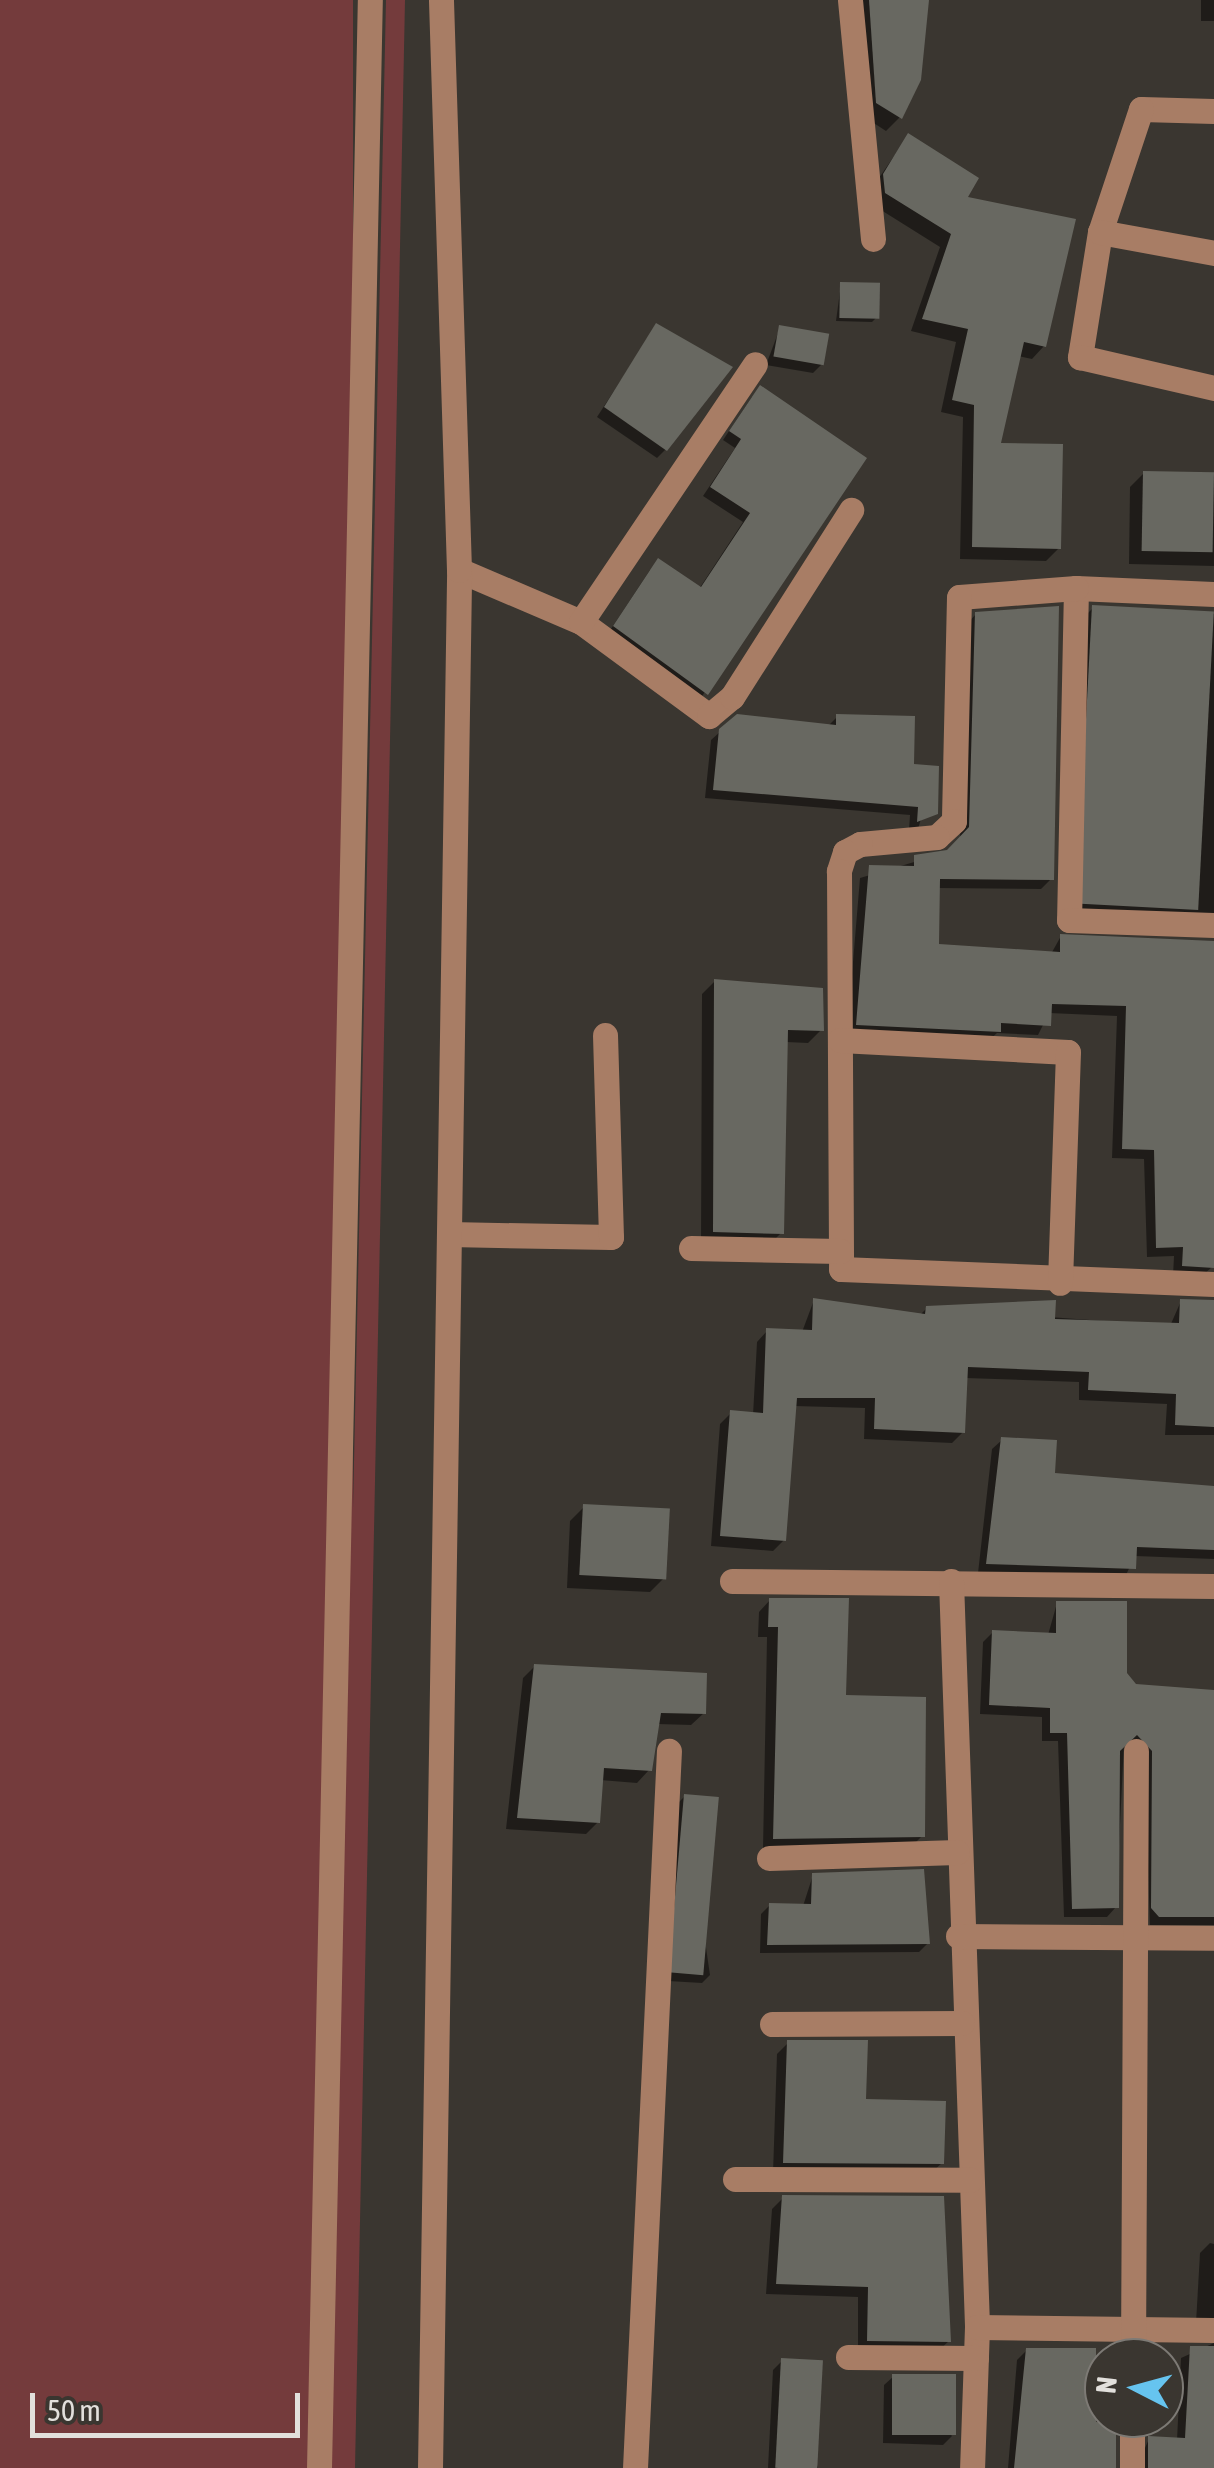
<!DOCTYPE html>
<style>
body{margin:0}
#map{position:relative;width:1214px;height:2468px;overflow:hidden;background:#3a3630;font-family:"Asap Condensed",sans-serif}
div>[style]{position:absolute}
.green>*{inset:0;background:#743b3c;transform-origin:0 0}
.shadow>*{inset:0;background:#0007;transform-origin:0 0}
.building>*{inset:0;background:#686861;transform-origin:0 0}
.minor>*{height:25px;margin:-12.5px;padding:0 12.5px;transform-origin:12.5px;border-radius:12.5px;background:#a87d65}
span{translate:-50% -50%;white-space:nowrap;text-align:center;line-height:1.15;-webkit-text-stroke:8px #3a3630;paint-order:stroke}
.north{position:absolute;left:1084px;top:2338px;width:100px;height:100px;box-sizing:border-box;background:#3a3630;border:2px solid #7d7a75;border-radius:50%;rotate:276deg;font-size:28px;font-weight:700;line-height:40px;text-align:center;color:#e2e0dc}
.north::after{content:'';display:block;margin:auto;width:35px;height:45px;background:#66c4ef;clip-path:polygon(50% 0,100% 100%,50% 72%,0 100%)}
.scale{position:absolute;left:30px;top:2393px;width:270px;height:45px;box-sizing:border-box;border:5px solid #e2e0dc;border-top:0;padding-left:12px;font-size:30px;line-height:35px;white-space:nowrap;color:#e2e0dc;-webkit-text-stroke:8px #3a3630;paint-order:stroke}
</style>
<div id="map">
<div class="green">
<div style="left:0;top:0;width:353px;height:2468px"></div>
<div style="clip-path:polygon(386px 0,405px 0,355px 2468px,332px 2468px)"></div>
</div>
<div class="shadow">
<div style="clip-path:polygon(861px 0,926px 0,900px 117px,886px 131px,863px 116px)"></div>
<div style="left:1201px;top:0;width:13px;height:21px"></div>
<div style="clip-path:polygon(908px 136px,964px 198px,1044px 346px,1032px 359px,1018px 356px,998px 445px,1059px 548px,1046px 561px,960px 559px,963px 417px,941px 412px,956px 342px,911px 331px,940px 247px,873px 205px,872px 188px)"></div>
<div style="clip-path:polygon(841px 284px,876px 318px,872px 322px,836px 321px)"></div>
<div style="clip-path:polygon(656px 326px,665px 450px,657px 458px,597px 417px)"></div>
<div style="clip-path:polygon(780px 328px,822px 364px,813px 373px,766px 365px)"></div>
<div style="clip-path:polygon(752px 397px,864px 459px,698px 702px,607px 635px,650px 570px,699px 589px,743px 522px,703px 496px,735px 448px,723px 440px)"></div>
<div style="clip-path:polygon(1144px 473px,1214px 475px,1214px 566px,1129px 564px,1130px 487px)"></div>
<div style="clip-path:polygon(1093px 608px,1214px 614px,1214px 928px,1076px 914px,1083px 618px)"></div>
<div style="clip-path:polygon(976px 614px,1051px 879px,1041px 889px,937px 888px,936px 946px,1051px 954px,1061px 936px,1214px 944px,1212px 1267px,1201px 1277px,1173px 1276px,1174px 1256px,1147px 1257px,1144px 1159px,1112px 1158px,1117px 1016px,1049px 1013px,1038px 1035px,997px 1033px,988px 1041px,847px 1034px,860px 878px,948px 852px,960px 840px,966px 625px)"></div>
<div style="clip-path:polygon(837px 717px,912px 767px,936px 768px,918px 829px,909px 830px,910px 815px,705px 798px,711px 740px,721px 731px,828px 726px)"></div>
<div style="clip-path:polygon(715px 981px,821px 1030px,808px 1043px,786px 1042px,781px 1233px,769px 1245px,701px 1244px,702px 994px)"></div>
<div style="clip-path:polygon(814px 1300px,919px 1316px,927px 1308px,1170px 1326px,1181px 1301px,1214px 1300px,1214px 1435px,1165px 1435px,1167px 1404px,1079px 1400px,1079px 1382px,965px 1378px,963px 1432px,952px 1443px,864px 1439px,865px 1408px,794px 1406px,784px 1540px,773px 1551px,711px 1546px,720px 1424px,731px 1413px,753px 1415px,757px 1342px,767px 1331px,802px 1332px)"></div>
<div style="clip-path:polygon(1002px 1440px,1053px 1475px,1214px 1487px,1214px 1559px,1135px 1556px,1125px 1577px,978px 1573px,992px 1449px)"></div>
<div style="clip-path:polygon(584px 1507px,664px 1578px,650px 1592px,567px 1588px,570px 1521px)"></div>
<div style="clip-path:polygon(770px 1600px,844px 1698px,922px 1836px,911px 1847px,763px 1849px,767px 1637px,758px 1637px,759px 1612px)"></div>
<div style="clip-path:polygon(1057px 1603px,1135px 1686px,1214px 1692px,1214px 1925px,1150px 1925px,1144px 1760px,1124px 1743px,1116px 1907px,1107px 1917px,1064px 1917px,1058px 1741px,1042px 1741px,1042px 1717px,980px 1714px,983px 1642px,993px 1632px,1048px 1635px)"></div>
<div style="clip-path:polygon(535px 1666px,704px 1713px,691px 1725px,657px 1724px,649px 1770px,637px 1783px,600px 1780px,598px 1822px,586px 1834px,506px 1829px,523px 1678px)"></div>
<div style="clip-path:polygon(684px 1797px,710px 1975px,702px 1983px,668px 1981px,676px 1805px)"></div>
<div style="clip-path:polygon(813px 1875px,928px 1943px,919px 1952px,760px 1953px,761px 1914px,770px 1905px,803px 1906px)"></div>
<div style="clip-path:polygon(788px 2043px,864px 2102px,942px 2163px,931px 2173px,773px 2173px,777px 2054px)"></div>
<div style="clip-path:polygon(783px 2198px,949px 2341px,938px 2351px,858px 2351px,858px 2297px,766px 2294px,772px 2209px)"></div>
<div style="clip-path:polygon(1210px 2243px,1214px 2244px,1214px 2325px,1196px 2323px,1200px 2253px)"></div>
<div style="clip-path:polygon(1214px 2343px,1214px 2468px,1136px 2468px,1149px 2439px,1177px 2440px,1181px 2358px)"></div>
<div style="clip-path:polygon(1027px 2350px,1093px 2425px,1115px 2468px,1008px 2468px,1017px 2360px)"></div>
<div style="clip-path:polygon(782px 2361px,818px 2468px,768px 2468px,773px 2370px)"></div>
<div style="clip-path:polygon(894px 2376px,952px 2436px,943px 2445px,883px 2443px,884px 2385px)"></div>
</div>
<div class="building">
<div style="clip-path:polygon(869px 0,929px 0,921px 80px,902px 119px,876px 103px)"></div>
<div style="clip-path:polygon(908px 133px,979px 178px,968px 197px,1076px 219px,1046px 347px,1024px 342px,1001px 443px,1063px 444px,1061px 549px,972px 547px,974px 405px,952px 400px,968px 329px,922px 319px,951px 234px,885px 193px,883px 174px)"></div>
<div style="left:840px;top:282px;width:40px;height:36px;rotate:1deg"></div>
<div style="clip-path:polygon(656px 323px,733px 367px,667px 451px,604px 407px)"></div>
<div style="left:779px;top:325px;width:51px;height:32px;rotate:10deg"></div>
<div style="clip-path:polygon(760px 385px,867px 458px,708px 695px,613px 626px,658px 558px,701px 587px,750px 513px,710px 487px,741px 439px,729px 431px)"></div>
<div style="left:1143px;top:471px;width:71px;height:80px;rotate:1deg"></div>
<div style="left:1092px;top:605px;width:122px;height:299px;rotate:3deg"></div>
<div style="clip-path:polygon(1059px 606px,1054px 880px,940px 879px,939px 944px,1060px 952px,1060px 934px,1214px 941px,1214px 1268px,1182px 1266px,1183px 1247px,1156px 1248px,1154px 1150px,1122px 1149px,1126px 1006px,1052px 1004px,1051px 1026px,1001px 1023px,1001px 1032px,856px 1025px,869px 865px,914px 866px,914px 855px,947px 850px,969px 827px,975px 612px)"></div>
<div style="clip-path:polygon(737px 714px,836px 725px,836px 714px,915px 716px,914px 764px,939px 766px,938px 814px,917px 822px,918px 807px,713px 790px,719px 729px)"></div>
<div style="clip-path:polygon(714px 979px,823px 988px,824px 1031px,788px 1030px,784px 1234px,713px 1232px)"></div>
<div style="clip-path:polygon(813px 1298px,925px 1314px,926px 1306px,1056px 1300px,1055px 1319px,1179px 1323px,1180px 1299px,1214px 1300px,1214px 1427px,1175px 1425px,1176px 1394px,1088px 1390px,1089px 1372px,968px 1367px,965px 1433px,874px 1429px,875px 1398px,797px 1398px,786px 1541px,720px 1536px,730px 1410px,763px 1413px,766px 1328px,812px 1330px)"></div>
<div style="clip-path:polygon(1001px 1437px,1057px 1440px,1055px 1473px,1214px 1486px,1214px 1550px,1137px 1547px,1136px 1569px,986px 1564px)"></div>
<div style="left:583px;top:1504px;width:87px;height:71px;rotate:3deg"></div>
<div style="clip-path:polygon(769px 1598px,849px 1598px,846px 1695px,926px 1697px,925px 1837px,773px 1839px,778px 1627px,768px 1627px)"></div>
<div style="clip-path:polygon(1056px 1601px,1127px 1601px,1127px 1673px,1136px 1684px,1214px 1690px,1214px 1917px,1159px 1917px,1151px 1908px,1152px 1751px,1137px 1735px,1120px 1751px,1119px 1908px,1072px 1909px,1067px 1733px,1050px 1733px,1050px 1708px,989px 1705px,992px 1630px,1056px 1633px)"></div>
<div style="clip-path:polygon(534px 1664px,707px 1673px,706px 1714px,661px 1713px,652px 1771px,604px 1768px,600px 1823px,517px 1818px)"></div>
<div style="left:684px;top:1794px;width:35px;height:179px;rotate:5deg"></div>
<div style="clip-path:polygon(924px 1869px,930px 1944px,767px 1945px,769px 1903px,811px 1904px,812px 1873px)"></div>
<div style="clip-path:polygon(787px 2040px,868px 2040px,866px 2099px,946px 2101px,944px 2164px,783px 2163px)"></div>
<div style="clip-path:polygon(782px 2195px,944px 2196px,951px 2342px,867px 2341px,868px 2287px,776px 2284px)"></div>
<div style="clip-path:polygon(1190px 2346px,1214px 2346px,1214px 2468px,1148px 2468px,1148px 2436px,1185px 2438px)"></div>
<div style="clip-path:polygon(1026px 2348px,1096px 2348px,1096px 2422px,1116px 2423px,1116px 2468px,1014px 2468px)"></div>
<div style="left:781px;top:2358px;width:42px;height:110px;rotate:3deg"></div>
<div style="left:892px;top:2374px;width:64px;height:61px"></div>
</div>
<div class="minor">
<div style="left:850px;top:0;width:240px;rotate:84.5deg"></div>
<div style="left:1214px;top:111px;width:73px;rotate:-178.4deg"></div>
<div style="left:1141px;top:109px;width:130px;rotate:108.4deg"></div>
<div style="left:1100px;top:232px;width:127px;rotate:99.1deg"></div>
<div style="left:1080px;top:357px;width:138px;rotate:13deg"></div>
<div style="left:1100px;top:232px;width:116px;rotate:10.4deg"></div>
<div style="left:459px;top:570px;width:133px;rotate:23.1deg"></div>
<div style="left:581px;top:622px;width:159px;rotate:36.3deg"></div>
<div style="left:709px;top:716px;width:30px;rotate:-40deg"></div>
<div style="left:732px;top:697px;width:222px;rotate:-57.5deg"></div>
<div style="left:1076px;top:588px;width:332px;rotate:91.2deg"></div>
<div style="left:1069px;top:920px;width:145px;rotate:2deg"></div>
<div style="left:1214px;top:594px;width:138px;rotate:-177.5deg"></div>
<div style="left:1076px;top:588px;width:117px;rotate:175.6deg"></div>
<div style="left:959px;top:597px;width:224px;rotate:91.3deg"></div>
<div style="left:954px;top:821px;width:23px;rotate:137deg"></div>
<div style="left:937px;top:837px;width:77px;rotate:174.8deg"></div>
<div style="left:860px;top:844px;width:17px;rotate:152deg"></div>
<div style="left:845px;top:852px;width:20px;rotate:108deg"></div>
<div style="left:839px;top:871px;width:398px;rotate:89.7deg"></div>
<div style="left:841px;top:1269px;width:373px;rotate:2.3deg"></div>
<div style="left:581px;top:622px;width:311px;rotate:-56deg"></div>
<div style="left:840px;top:1040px;width:228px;rotate:3deg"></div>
<div style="left:1068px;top:1052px;width:231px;rotate:92deg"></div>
<div style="left:449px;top:1234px;width:162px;rotate:1.1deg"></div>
<div style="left:611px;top:1237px;width:202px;rotate:-91.7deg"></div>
<div style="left:691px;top:1248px;width:149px;rotate:1.2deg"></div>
<div style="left:732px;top:1581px;width:482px;rotate:0.6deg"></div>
<div style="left:951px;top:1581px;width:746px;rotate:88deg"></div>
<div style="left:977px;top:2327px;width:141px;rotate:92deg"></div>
<div style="left:769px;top:1858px;width:188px;rotate:-1.8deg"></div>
<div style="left:958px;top:1936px;width:256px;rotate:0.4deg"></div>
<div style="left:772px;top:2024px;width:190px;rotate:-0.3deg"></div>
<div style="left:735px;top:2179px;width:235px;rotate:0.2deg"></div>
<div style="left:977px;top:2327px;width:237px;rotate:0.7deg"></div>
<div style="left:848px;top:2357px;width:128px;rotate:0.4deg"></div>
<div style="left:1133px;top:2358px;width:607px;rotate:-89.72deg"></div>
<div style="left:319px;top:2468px;width:2469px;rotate:-88.82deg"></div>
<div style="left:430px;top:2468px;width:1898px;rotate:-89.12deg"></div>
<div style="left:459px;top:570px;width:570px;rotate:-91.81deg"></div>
<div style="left:635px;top:2468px;width:718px;rotate:-87.29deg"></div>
<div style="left:1132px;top:2468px;width:50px;rotate:-90deg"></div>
</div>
<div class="north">N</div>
<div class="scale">50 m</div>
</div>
